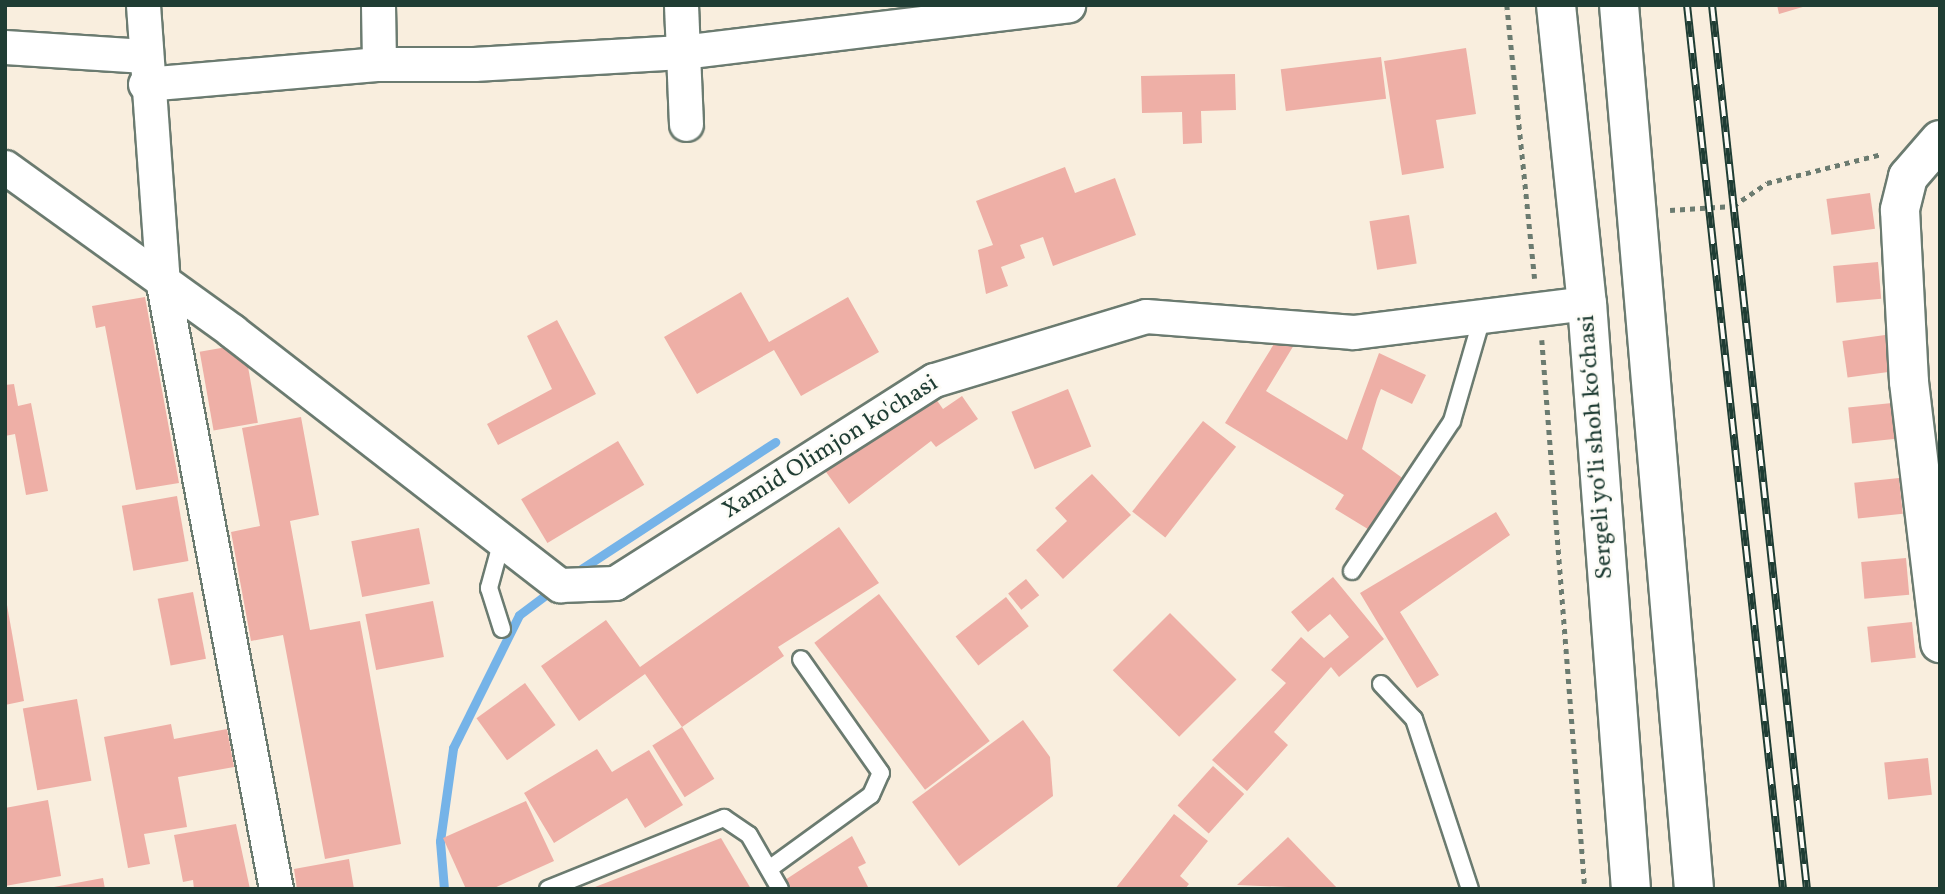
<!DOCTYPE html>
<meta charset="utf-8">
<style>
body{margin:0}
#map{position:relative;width:1945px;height:894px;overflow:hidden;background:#f9eede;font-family:Vollkorn,serif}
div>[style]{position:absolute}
.stream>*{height:9px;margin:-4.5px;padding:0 4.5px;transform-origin:4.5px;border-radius:4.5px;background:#75b3e8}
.building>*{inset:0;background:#eeafa6;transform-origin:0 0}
.path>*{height:4.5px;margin-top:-2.25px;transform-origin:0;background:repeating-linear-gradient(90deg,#6b7b70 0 5px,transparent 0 10px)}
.roads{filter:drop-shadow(2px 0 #6b7b70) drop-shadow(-2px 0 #6b7b70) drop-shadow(0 2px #6b7b70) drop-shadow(0 -2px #6b7b70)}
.lane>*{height:16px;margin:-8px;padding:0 8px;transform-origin:8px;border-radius:8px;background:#fff}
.street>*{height:33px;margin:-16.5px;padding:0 16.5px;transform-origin:16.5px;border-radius:16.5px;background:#fff}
.secondary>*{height:38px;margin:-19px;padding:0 19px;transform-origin:19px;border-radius:19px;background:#fff}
.primary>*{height:38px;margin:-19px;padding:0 19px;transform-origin:19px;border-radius:19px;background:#fff}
.rail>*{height:8px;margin-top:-4px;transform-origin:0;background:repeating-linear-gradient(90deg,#fdfcf7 0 16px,#1f3d34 0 32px);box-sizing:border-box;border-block:2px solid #1f3d34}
span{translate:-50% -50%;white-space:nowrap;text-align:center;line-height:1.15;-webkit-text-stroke:5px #fdfcf7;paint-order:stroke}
.street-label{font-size:24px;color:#1f3d34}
.frame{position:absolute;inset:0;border:7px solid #1f3d34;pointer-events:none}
</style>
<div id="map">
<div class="stream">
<div style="left:572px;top:575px;width:243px;rotate:-33.2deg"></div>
<div style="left:444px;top:889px;width:48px;rotate:-94.8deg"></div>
<div style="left:440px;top:841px;width:94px;rotate:-82deg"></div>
<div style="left:453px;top:748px;width:148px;rotate:-63.6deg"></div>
<div style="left:519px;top:615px;width:45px;rotate:-36.9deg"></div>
</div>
<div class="building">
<div style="clip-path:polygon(1777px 5px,1806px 5px,1806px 6px,1779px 14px)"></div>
<div style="clip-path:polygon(1466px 48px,1476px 114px,1436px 120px,1444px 168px,1402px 175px,1384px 61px)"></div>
<div style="left:1381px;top:57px;width:42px;height:101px;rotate:83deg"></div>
<div style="clip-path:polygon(1235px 74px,1236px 110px,1201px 111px,1202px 143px,1183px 144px,1182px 112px,1142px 113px,1141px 76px)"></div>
<div style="clip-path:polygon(1065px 167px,1075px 193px,1115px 178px,1136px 235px,1053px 266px,1043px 237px,1020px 245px,1025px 258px,1001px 267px,1008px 286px,986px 294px,978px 250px,993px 245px,976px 201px)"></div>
<div style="left:1870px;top:193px;width:36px;height:44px;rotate:82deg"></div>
<div style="left:1409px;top:215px;width:49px;height:40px;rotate:81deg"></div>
<div style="left:1878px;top:262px;width:37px;height:45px;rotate:85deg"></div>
<div style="clip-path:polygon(741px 292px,769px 342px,848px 297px,879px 352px,801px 396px,774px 350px,697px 394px,664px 337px)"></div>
<div style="clip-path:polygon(145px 297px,179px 483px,136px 490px,105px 326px,96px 328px,92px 306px)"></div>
<div style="clip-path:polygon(557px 320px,596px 394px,498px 445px,487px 424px,552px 389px,527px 336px)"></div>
<div style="clip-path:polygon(1282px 331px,1297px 340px,1266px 391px,1347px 440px,1379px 353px,1426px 375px,1412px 404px,1381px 389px,1377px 399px,1362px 449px,1408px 482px,1376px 534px,1335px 509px,1344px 495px,1225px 423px)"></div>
<div style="left:1885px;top:335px;width:37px;height:43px;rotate:82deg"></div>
<div style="left:244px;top:344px;width:80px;height:45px;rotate:80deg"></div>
<div style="clip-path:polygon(14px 384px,18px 406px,31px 403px,48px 491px,26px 495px,15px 434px,5px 436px,5px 385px)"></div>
<div style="left:1068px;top:389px;width:62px;height:61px;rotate:68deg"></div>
<div style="clip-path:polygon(931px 392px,943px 409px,962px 396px,978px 419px,936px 447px,931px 441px,849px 504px,821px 465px)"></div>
<div style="left:1892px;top:403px;width:36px;height:44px;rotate:84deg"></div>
<div style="clip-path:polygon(301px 417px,319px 515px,290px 521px,310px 630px,360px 621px,401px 844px,325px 859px,283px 635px,251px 641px,231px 532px,260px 526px,242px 428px)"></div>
<div style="left:1203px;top:421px;width:42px;height:115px;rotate:38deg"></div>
<div style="left:618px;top:441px;width:51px;height:113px;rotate:59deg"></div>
<div style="clip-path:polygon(1092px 474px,1131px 515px,1063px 579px,1036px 550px,1067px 521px,1055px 508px)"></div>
<div style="left:1899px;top:478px;width:36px;height:45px;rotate:84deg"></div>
<div style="left:177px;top:496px;width:66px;height:56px;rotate:80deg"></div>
<div style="clip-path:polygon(1496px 512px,1510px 535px,1400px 612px,1439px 675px,1417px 688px,1360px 593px)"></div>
<div style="clip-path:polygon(839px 527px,879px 583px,778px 647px,784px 656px,682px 727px,645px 674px,579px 721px,541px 666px,606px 620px,640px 667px)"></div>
<div style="left:419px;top:528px;width:57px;height:69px;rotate:79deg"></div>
<div style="left:1906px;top:558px;width:37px;height:45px;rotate:85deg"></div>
<div style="clip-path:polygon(1333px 577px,1384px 639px,1339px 677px,1331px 667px,1274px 732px,1288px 745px,1247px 791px,1212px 760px,1286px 683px,1271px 670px,1301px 637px,1324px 658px,1349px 637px,1330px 614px,1308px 632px,1291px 612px)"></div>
<div style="left:1026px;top:579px;width:21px;height:23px;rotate:51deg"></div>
<div style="left:193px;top:592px;width:68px;height:36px;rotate:79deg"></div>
<div style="left:879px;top:594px;width:184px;height:81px;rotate:53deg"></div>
<div style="left:1006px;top:597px;width:37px;height:64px;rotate:52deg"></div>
<div style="left:433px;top:601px;width:57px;height:69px;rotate:79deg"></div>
<div style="clip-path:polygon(7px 605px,24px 701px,5px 705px,5px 606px)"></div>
<div style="left:1170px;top:613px;width:94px;height:81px;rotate:45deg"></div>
<div style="left:1912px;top:622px;width:36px;height:45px;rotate:84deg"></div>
<div style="left:525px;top:683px;width:52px;height:60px;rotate:54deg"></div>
<div style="left:77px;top:699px;width:83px;height:55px;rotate:80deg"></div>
<div style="clip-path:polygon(1023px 720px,1050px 757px,1053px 796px,959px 866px,912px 802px)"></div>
<div style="clip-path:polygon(171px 724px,174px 739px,227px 729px,234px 767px,178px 777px,187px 827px,144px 834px,150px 864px,128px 868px,104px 737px)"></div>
<div style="left:682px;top:727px;width:61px;height:35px;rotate:58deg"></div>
<div style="clip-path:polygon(597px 749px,612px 772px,649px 750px,683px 805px,645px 828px,627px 798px,554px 843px,524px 793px)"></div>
<div style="left:1928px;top:758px;width:37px;height:44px;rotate:84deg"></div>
<div style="left:1213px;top:766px;width:42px;height:53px;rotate:42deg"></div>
<div style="clip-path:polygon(48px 800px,61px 876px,5px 886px,5px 808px)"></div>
<div style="clip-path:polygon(526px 801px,554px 861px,492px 889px,466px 889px,443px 838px)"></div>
<div style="clip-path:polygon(1174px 814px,1208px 841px,1180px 876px,1189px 884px,1185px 889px,1115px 889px)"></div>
<div style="clip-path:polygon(236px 824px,250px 889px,194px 889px,193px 880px,183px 882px,174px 835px)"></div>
<div style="clip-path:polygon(852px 836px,866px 863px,858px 867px,869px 889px,790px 889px,785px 880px)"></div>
<div style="clip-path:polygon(1288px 837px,1338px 889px,1237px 885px)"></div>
<div style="clip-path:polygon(721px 838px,751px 889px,590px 889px)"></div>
<div style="clip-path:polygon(349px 859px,354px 889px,297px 889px,294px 869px)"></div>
<div style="clip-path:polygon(103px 878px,105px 889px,54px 889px,54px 887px)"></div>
</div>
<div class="path">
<div style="left:1507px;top:5px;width:275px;rotate:84.2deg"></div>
<div style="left:1670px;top:210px;width:63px;rotate:-3.6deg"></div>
<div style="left:1733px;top:206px;width:41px;rotate:-34.1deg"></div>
<div style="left:1767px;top:183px;width:119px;rotate:-14.2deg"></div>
<div style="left:1542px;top:340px;width:551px;rotate:85.52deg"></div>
</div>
<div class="roads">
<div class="lane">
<div style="left:501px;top:544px;width:46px;rotate:105.3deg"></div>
<div style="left:489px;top:588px;width:43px;rotate:72.4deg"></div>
<div style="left:1352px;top:571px;width:180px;rotate:-56.3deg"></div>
<div style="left:1452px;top:421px;width:111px;rotate:-73.8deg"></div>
<div style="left:1381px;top:684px;width:48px;rotate:46.7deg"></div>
<div style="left:1414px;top:719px;width:179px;rotate:71.8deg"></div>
<div style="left:769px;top:869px;width:126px;rotate:-36deg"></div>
<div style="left:871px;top:795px;width:24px;rotate:-66deg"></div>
<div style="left:881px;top:773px;width:139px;rotate:-125.1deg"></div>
<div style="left:548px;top:889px;width:190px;rotate:-22deg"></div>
<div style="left:724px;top:818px;width:30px;rotate:34deg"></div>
<div style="left:749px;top:835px;width:62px;rotate:60.1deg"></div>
</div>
<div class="street">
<div style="left:143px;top:5px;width:280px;rotate:85.9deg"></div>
<div style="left:163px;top:284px;width:615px;rotate:79.42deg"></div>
<div style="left:378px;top:5px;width:59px;rotate:89deg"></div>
<div style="left:379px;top:64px;width:95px"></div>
<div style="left:474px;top:64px;width:208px;rotate:-3.3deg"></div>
<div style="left:682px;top:52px;width:389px;rotate:-6.9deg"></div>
<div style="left:681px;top:5px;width:119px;rotate:87.6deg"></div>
<div style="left:5px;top:47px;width:140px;rotate:3.7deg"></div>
<div style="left:145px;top:84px;width:235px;rotate:-4.9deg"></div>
<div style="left:5px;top:167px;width:280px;rotate:35.8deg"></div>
<div style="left:232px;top:331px;width:415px;rotate:37.8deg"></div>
<div style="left:560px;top:585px;width:55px;rotate:-2.1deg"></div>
<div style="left:615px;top:583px;width:378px;rotate:-32.5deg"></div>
<div style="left:934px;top:380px;width:221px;rotate:-16.8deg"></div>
<div style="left:1146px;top:316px;width:208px;rotate:4.4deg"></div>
<div style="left:1353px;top:332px;width:236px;rotate:-7.1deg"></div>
</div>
<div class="secondary">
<div style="left:1940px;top:140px;width:49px;rotate:130.9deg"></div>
<div style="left:1908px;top:177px;width:34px;rotate:104deg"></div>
<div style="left:1900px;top:210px;width:172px;rotate:87deg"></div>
<div style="left:1909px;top:382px;width:263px;rotate:83.2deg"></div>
</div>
<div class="primary">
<div style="left:1556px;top:5px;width:300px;rotate:84.1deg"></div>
<div style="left:1587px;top:303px;width:588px;rotate:85.71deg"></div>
<div style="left:1619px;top:5px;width:887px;rotate:85.15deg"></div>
</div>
</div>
<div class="rail">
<div style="left:1687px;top:5px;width:889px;rotate:83.8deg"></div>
<div style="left:1712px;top:5px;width:889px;rotate:83.87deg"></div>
</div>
<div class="street-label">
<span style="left:1597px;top:447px;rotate:-94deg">Sergeli yo‘li shoh ko‘chasi</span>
<span style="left:831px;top:448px;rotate:-32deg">Xamid Olimjon ko'chasi</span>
</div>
<div class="frame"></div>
</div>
